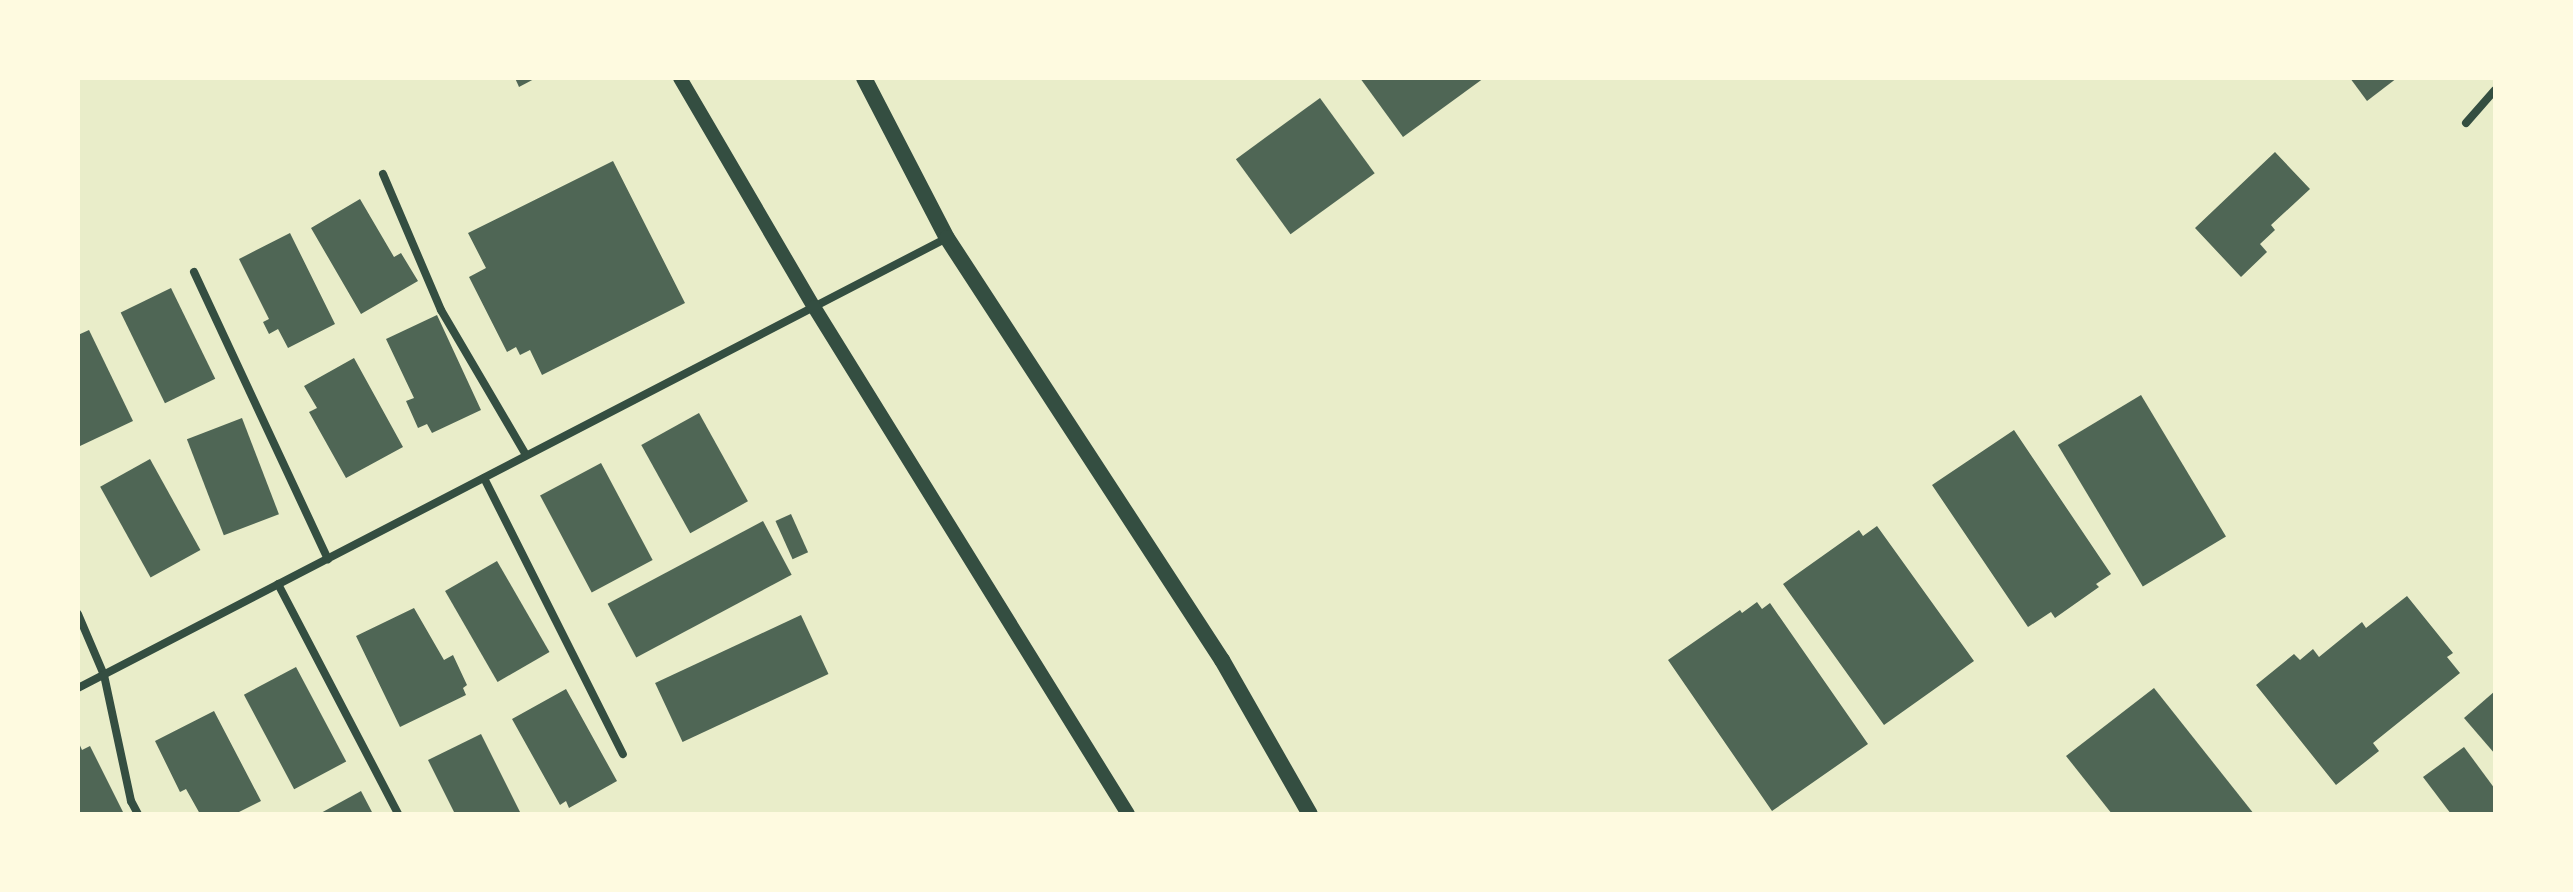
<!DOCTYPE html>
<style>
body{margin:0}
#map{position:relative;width:2573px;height:892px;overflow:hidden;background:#e9edc9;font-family:"Nunito Sans",sans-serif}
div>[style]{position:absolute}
.building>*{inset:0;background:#4f6655;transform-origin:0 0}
.minor>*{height:8px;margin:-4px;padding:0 4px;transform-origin:4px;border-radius:4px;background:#344e41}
.tertiary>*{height:14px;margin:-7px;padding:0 7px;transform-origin:7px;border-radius:7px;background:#344e41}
.secondary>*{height:16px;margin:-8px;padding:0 8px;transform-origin:8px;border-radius:8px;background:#344e41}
span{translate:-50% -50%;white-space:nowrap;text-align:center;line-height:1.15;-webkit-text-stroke:6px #fefae0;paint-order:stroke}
.frame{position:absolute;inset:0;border:80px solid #fefae0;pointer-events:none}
</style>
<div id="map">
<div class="building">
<div style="clip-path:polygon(515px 78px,536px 78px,519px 87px)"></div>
<div style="clip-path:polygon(1360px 78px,1484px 78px,1403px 137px)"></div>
<div style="clip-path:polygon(2350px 78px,2397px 78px,2367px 101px)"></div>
<div style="left:1320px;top:98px;width:93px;height:104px;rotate:54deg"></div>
<div style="clip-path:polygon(2275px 152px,2310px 189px,2271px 225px,2275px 230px,2260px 244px,2267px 252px,2241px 277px,2195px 228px)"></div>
<div style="clip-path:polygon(613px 161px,685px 303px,542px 375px,530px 350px,520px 355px,516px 347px,507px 352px,469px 277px,486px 268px,468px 233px)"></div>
<div style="clip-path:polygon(360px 199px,394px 257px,401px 253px,418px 281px,361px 314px,311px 228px)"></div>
<div style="clip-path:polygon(290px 233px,335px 324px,288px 348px,278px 329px,269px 334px,263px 322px,269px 319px,239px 259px)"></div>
<div style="left:171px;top:288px;width:101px;height:56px;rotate:64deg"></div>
<div style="clip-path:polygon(437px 315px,481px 410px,432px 433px,427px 424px,418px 428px,406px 401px,414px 398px,386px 339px)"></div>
<div style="clip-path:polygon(89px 330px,133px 421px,80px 446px,78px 335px)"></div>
<div style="clip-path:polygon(354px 358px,403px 447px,346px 478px,309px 412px,317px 408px,304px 386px)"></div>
<div style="left:2141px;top:395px;width:165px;height:97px;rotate:59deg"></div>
<div style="left:699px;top:413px;width:101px;height:66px;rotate:61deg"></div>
<div style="left:242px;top:418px;width:103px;height:59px;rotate:69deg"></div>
<div style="clip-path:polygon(2014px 430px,2111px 574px,2096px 584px,2099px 587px,2055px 618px,2051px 612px,2028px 627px,1932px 485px)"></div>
<div style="left:150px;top:459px;width:104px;height:57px;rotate:61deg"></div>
<div style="left:601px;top:463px;width:110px;height:69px;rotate:62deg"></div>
<div style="left:791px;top:514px;width:42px;height:17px;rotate:66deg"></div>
<div style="left:763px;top:521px;width:61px;height:176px;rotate:62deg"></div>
<div style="clip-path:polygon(1877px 526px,1974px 661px,1884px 725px,1783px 584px,1859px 530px,1863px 536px)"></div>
<div style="left:497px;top:561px;width:105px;height:60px;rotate:60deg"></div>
<div style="clip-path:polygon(2407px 596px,2453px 653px,2447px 657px,2460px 673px,2373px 743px,2379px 751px,2336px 785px,2256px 685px,2294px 654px,2300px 660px,2313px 649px,2319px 657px,2362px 622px,2366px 628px)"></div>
<div style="clip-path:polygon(1757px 602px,1762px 609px,1770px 603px,1868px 744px,1772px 811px,1668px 660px,1740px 610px,1742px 613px)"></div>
<div style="clip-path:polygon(414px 608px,444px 660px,453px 655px,467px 685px,463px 688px,466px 695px,400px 727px,356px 636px)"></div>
<div style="left:801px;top:615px;width:65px;height:161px;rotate:65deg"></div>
<div style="left:296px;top:667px;width:107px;height:59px;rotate:62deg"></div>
<div style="clip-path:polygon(2154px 688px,2254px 814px,2112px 814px,2066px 756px)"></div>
<div style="clip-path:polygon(566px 689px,617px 781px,569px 808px,566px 801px,560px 805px,512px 719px)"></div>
<div style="clip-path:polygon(2495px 691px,2495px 754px,2464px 718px)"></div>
<div style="clip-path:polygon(214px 711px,261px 801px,235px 814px,200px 814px,186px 789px,180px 792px,155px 741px)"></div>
<div style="clip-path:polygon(481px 734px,521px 814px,455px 814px,428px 760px)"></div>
<div style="clip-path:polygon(78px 741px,82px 750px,90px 746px,124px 814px,78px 814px)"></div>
<div style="clip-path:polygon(2464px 747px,2495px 789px,2495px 814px,2451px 814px,2423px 777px)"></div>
<div style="clip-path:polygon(361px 791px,373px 814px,319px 814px)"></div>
</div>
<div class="minor">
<div style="left:2466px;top:123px;width:44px;rotate:-48.7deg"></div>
<div style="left:383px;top:174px;width:148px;rotate:66.9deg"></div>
<div style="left:441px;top:310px;width:168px;rotate:59.6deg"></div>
<div style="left:194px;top:272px;width:317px;rotate:65deg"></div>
<div style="left:484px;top:478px;width:309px;rotate:63.3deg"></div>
<div style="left:278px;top:584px;width:259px;rotate:62.4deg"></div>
<div style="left:78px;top:614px;width:66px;rotate:66.9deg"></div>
<div style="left:104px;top:675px;width:129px;rotate:77.9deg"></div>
<div style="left:131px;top:801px;width:15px;rotate:62deg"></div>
<div style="left:78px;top:688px;width:979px;rotate:-27.38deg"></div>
</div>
<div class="tertiary">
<div style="left:680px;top:78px;width:265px;rotate:59.7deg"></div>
<div style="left:814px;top:307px;width:596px;rotate:58.23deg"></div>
</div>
<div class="secondary">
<div style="left:864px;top:78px;width:180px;rotate:62.6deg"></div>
<div style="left:947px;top:238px;width:504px;rotate:56.91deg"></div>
<div style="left:1222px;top:660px;width:177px;rotate:60.3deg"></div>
</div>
<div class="frame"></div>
</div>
